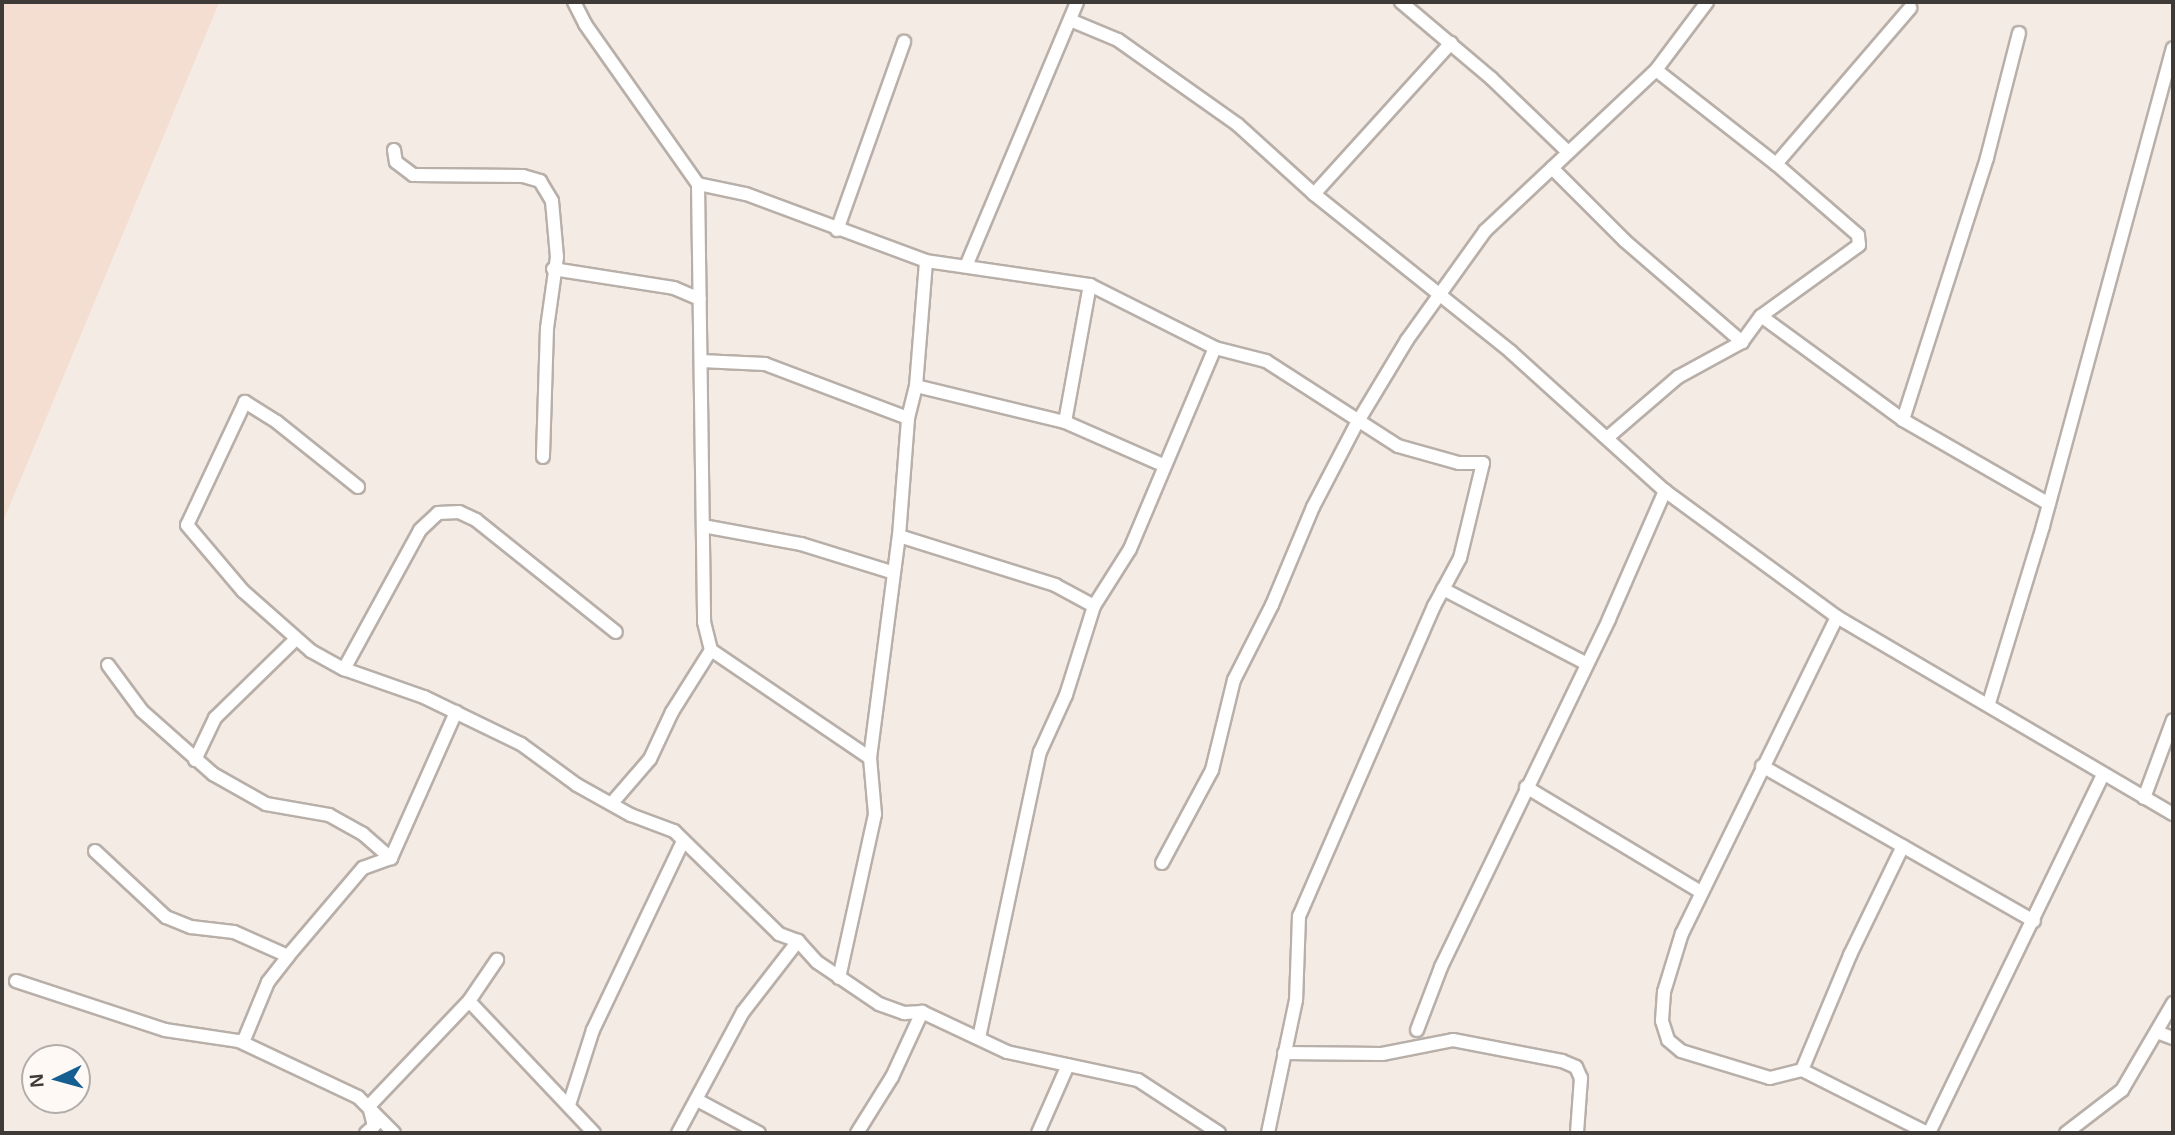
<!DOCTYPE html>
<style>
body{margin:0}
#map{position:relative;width:2175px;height:1135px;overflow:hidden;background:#f5ebe5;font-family:Arial,sans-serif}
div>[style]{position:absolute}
.industrial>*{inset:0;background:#f4ded1}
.roads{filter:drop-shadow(2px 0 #b8afa9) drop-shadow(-2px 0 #b8afa9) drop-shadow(0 2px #b8afa9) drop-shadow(0 -2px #b8afa9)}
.street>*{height:12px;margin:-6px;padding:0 6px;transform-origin:6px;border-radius:6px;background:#fff}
span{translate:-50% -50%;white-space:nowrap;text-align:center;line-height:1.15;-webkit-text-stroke:7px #fff9f5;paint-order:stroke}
.frame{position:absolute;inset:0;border:4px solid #3e3a37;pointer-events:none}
.north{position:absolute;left:21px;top:1044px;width:70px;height:70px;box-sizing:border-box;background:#fff9f5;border:2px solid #b2ada9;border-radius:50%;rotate:265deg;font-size:19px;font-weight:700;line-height:28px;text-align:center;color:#3e3a37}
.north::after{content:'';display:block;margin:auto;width:24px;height:32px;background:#145e92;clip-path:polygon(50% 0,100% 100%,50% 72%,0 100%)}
</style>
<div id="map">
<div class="industrial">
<div style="clip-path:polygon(2px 2px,219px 3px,2px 524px)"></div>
</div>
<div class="roads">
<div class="street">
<div style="left:574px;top:2px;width:25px;rotate:63deg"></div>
<div style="left:585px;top:24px;width:196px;rotate:54.8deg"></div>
<div style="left:698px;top:184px;width:438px;rotate:89.2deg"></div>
<div style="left:704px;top:622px;width:29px;rotate:76deg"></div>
<div style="left:711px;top:650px;width:192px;rotate:34.2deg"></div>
<div style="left:1401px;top:2px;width:118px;rotate:40.2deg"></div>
<div style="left:1491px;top:78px;width:107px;rotate:43.9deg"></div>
<div style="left:1070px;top:20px;width:52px;rotate:22.6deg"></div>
<div style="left:1118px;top:40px;width:147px;rotate:35.3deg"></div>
<div style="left:1238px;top:125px;width:103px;rotate:42.2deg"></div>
<div style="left:1314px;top:194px;width:253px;rotate:38.7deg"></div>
<div style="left:1511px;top:352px;width:207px;rotate:42.1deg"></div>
<div style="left:1665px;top:491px;width:213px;rotate:36.2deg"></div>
<div style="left:1837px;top:617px;width:389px;rotate:30.4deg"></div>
<div style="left:2019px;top:33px;width:129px;rotate:104.4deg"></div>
<div style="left:1987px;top:158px;width:275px;rotate:107.8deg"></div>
<div style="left:1903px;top:420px;width:168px;rotate:29.9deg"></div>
<div style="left:1656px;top:70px;width:143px;rotate:136.7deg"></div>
<div style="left:1552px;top:168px;width:103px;rotate:45deg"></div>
<div style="left:1625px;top:241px;width:155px;rotate:40.8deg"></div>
<div style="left:394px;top:150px;width:12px;rotate:81deg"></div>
<div style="left:396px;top:162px;width:21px;rotate:37deg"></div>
<div style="left:413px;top:175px;width:110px;rotate:0.5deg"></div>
<div style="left:523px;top:176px;width:18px;rotate:16deg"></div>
<div style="left:540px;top:181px;width:23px;rotate:59deg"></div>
<div style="left:552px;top:201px;width:56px;rotate:84.9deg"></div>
<div style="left:557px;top:257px;width:72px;rotate:98deg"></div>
<div style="left:547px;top:328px;width:129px;rotate:91.8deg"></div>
<div style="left:1776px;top:164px;width:206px;rotate:-49.3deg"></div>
<div style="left:698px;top:184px;width:49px;rotate:11.8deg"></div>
<div style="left:746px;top:194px;width:192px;rotate:20.4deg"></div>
<div style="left:926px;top:261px;width:166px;rotate:8.3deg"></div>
<div style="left:1090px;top:285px;width:140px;rotate:26.7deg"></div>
<div style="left:1215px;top:348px;width:53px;rotate:14.3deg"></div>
<div style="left:1266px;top:361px;width:157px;rotate:32.8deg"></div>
<div style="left:1398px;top:446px;width:63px;rotate:15.6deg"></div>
<div style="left:1459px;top:463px;width:24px"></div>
<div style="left:1483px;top:463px;width:98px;rotate:103.6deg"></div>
<div style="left:1460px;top:558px;width:55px;rotate:118.4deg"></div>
<div style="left:1434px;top:606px;width:338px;rotate:113.5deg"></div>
<div style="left:1299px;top:916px;width:84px;rotate:92deg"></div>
<div style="left:1296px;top:1000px;width:136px;rotate:101.9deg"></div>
<div style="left:1314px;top:194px;width:204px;rotate:-47.8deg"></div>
<div style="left:837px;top:230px;width:200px;rotate:-70.4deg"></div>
<div style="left:967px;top:264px;width:284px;rotate:-67.2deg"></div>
<div style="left:553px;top:269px;width:122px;rotate:8.9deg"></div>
<div style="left:674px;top:288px;width:28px;rotate:23deg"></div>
<div style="left:1761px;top:316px;width:176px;rotate:36.2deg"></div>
<div style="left:701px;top:361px;width:64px;rotate:2.7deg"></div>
<div style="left:765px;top:364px;width:153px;rotate:20.7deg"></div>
<div style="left:916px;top:386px;width:153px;rotate:13.6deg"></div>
<div style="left:1065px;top:422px;width:107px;rotate:23.7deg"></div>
<div style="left:1065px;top:422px;width:139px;rotate:-79.7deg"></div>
<div style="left:1607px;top:438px;width:94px;rotate:-40.7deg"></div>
<div style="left:1678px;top:377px;width:73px;rotate:-28.7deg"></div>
<div style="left:1742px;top:342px;width:32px;rotate:-54deg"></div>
<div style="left:1761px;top:316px;width:121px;rotate:-35.9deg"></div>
<div style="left:1859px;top:245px;width:10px;rotate:-96deg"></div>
<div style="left:1858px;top:235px;width:108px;rotate:-139.1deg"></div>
<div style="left:1776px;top:164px;width:152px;rotate:-141.9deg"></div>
<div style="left:1656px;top:70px;width:85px;rotate:-53.1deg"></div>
<div style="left:358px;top:487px;width:104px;rotate:-141.3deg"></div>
<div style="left:277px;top:422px;width:38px;rotate:-148deg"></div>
<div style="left:245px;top:402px;width:136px;rotate:115.2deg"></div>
<div style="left:187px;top:525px;width:87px;rotate:49.7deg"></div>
<div style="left:243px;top:591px;width:91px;rotate:41.4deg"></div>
<div style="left:311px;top:651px;width:38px;rotate:29deg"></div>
<div style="left:344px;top:669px;width:85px;rotate:19.3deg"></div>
<div style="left:424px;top:697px;width:108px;rotate:25.9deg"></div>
<div style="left:521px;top:744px;width:69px;rotate:36.2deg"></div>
<div style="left:577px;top:785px;width:62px;rotate:29.1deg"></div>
<div style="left:631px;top:815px;width:46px;rotate:20.4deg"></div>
<div style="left:674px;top:831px;width:147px;rotate:44.4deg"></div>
<div style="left:779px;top:934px;width:20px;rotate:20deg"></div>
<div style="left:798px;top:941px;width:28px;rotate:48deg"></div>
<div style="left:817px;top:962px;width:75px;rotate:34.1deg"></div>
<div style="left:879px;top:1004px;width:27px;rotate:20deg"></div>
<div style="left:904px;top:1013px;width:18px;rotate:-3deg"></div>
<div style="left:922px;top:1012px;width:94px;rotate:25.2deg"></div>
<div style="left:1007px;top:1052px;width:134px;rotate:12.1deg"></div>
<div style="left:1138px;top:1080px;width:97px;rotate:33.2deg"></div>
<div style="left:703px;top:526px;width:100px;rotate:10.4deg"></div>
<div style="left:801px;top:544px;width:97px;rotate:17.3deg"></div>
<div style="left:899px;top:536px;width:164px;rotate:17.4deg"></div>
<div style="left:1055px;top:585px;width:44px;rotate:28.3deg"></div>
<div style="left:1443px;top:589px;width:160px;rotate:27.5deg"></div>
<div style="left:1837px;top:617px;width:352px;rotate:116.1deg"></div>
<div style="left:1682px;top:933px;width:62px;rotate:107deg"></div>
<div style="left:1664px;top:992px;width:29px;rotate:94deg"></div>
<div style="left:1662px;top:1021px;width:20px;rotate:72deg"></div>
<div style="left:1668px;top:1040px;width:17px;rotate:40deg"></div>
<div style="left:1681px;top:1051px;width:93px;rotate:16.9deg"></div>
<div style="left:1770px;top:1078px;width:33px;rotate:-14deg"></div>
<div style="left:1802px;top:1070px;width:140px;rotate:26.7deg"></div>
<div style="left:108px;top:665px;width:57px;rotate:53.5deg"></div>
<div style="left:142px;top:711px;width:95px;rotate:41.6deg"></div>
<div style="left:213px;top:774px;width:61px;rotate:29.5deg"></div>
<div style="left:266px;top:804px;width:64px;rotate:9.9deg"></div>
<div style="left:329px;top:815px;width:39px;rotate:29deg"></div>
<div style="left:363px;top:834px;width:37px;rotate:41deg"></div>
<div style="left:344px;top:669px;width:158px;rotate:-61.3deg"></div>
<div style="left:420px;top:530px;width:25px;rotate:-43deg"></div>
<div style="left:438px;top:513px;width:21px;rotate:-3deg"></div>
<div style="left:459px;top:512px;width:19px;rotate:25deg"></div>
<div style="left:476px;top:520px;width:179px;rotate:38.7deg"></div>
<div style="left:1989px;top:703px;width:185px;rotate:-73deg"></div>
<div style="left:2043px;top:526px;width:495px;rotate:-74.8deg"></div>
<div style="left:195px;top:760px;width:47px;rotate:-64.5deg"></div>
<div style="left:215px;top:718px;width:112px;rotate:-44.3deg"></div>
<div style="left:1762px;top:766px;width:313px;rotate:29.7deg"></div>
<div style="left:1526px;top:787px;width:204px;rotate:31deg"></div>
<div style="left:2144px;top:798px;width:83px;rotate:-69.6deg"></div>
<div style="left:612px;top:803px;width:58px;rotate:-49.2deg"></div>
<div style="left:650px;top:759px;width:52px;rotate:-64.9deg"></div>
<div style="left:672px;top:712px;width:73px;rotate:-57.8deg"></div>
<div style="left:95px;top:851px;width:97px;rotate:42.9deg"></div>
<div style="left:166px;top:917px;width:27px;rotate:22deg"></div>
<div style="left:191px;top:927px;width:43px;rotate:6.6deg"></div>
<div style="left:234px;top:932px;width:59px;rotate:24deg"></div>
<div style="left:1162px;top:863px;width:106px;rotate:-61.7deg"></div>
<div style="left:1212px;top:770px;width:93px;rotate:-76.3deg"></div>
<div style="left:1234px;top:680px;width:84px;rotate:-63.1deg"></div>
<div style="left:1272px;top:605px;width:106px;rotate:-67.3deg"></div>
<div style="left:1313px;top:507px;width:95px;rotate:-62.4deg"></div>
<div style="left:1357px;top:423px;width:97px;rotate:-58.9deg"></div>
<div style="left:1407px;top:340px;width:134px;rotate:-54.4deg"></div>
<div style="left:1485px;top:231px;width:92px;rotate:-43.2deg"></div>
<div style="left:839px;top:978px;width:168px;rotate:-77.6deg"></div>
<div style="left:875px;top:814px;width:56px;rotate:-95.1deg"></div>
<div style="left:870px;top:758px;width:224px;rotate:-82.6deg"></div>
<div style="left:899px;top:536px;width:118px;rotate:-85.6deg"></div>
<div style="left:908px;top:418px;width:33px;rotate:-76deg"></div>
<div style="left:916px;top:386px;width:125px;rotate:-85.4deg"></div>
<div style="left:16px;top:981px;width:157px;rotate:18.2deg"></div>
<div style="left:165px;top:1030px;width:75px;rotate:8.5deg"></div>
<div style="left:239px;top:1041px;width:132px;rotate:25.2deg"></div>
<div style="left:358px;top:1097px;width:51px;rotate:45deg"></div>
<div style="left:469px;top:1001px;width:182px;rotate:46.6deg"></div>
<div style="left:1417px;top:1030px;width:67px;rotate:-69.1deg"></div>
<div style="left:1441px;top:967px;width:386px;rotate:-64.2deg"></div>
<div style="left:1609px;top:619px;width:140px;rotate:-66.4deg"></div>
<div style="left:2157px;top:1032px;width:17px;rotate:21deg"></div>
<div style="left:979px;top:1038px;width:292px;rotate:-78deg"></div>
<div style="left:1040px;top:752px;width:63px;rotate:-65.5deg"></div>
<div style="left:1066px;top:695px;width:93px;rotate:-72.5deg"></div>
<div style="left:1094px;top:606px;width:67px;rotate:-57.7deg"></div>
<div style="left:1130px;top:549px;width:218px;rotate:-67.1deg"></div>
<div style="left:239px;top:1041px;width:5px;rotate:-11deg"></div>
<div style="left:244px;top:1040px;width:63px;rotate:-67.5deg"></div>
<div style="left:268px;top:982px;width:33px;rotate:-52deg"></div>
<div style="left:288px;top:956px;width:116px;rotate:-49.6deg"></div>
<div style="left:363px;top:868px;width:30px;rotate:-20deg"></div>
<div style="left:391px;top:858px;width:160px;rotate:-66deg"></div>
<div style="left:1284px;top:1053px;width:98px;rotate:0.6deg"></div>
<div style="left:1382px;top:1054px;width:72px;rotate:-11.2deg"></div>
<div style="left:1453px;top:1040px;width:111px;rotate:10.9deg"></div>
<div style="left:1562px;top:1061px;width:15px;rotate:23deg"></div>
<div style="left:1576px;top:1067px;width:12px;rotate:66deg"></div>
<div style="left:1581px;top:1078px;width:55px;rotate:94.2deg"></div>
<div style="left:1802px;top:1070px;width:125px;rotate:-67.3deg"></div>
<div style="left:1850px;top:955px;width:121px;rotate:-64.1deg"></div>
<div style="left:699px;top:1101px;width:68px;rotate:28.1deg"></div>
<div style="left:569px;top:1105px;width:79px;rotate:-72.3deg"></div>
<div style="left:593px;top:1030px;width:209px;rotate:-64.5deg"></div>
<div style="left:369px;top:1106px;width:145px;rotate:-46.4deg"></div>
<div style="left:469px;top:1001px;width:50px;rotate:-55.7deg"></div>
<div style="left:366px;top:1133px;width:11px;rotate:-41deg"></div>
<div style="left:374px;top:1126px;width:16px;rotate:-104deg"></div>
<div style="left:678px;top:1133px;width:137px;rotate:-61.8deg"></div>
<div style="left:743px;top:1012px;width:90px;rotate:-52.2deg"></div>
<div style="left:857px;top:1133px;width:66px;rotate:-58deg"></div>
<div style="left:892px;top:1077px;width:72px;rotate:-65.2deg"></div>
<div style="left:1038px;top:1133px;width:74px;rotate:-66.2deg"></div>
<div style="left:1929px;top:1133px;width:399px;rotate:-64.1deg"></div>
<div style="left:2066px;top:1133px;width:71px;rotate:-37.5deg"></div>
<div style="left:2122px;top:1090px;width:101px;rotate:-59.6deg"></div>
</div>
</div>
<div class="frame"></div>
<div class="north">N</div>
</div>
